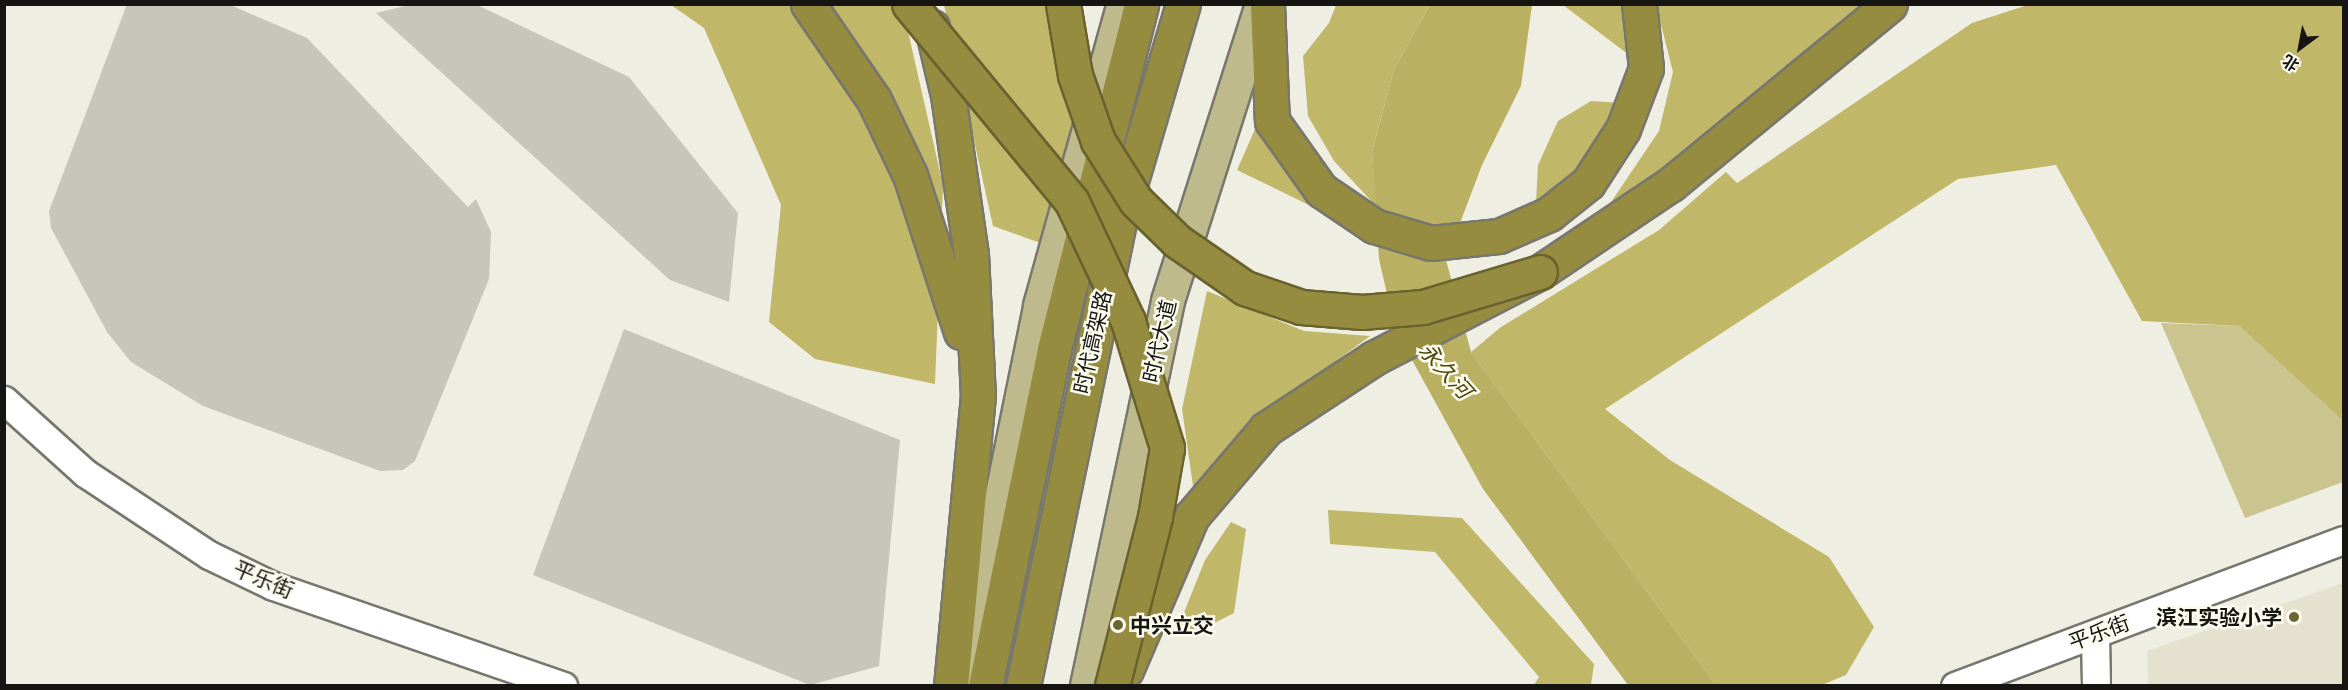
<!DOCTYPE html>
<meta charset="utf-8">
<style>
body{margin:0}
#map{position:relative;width:2348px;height:690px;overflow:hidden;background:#efeee2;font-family:Barlow,"Noto Sans SC",sans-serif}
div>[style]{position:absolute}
.built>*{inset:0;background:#e4e2cf}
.green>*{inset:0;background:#cac48f}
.forest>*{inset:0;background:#c0b769}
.water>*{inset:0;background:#bab062}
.building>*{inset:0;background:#c7c6bb}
.roads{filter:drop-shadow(2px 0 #78776d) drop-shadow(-2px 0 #78776d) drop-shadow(0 2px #78776d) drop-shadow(0 -2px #78776d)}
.secondary>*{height:27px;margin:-13.5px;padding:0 13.5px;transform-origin:13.5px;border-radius:13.5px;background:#fff}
.primary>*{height:32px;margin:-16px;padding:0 16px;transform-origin:16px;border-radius:16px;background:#bfba8c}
.highway>*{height:33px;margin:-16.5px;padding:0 16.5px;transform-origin:16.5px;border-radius:16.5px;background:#958c3f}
.bridges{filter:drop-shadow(2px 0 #69622f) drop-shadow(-2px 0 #69622f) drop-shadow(0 2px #69622f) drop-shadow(0 -2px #69622f)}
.highway-bridge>*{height:33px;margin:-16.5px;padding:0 16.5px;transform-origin:16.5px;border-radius:16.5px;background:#958c3f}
.dots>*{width:16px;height:16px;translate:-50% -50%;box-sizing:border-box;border:3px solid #fcfbef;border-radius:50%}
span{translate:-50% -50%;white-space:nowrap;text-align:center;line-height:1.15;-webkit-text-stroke:5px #fcfbef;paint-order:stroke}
.street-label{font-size:21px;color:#161511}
.poi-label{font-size:21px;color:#161511;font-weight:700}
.right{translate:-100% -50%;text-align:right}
.left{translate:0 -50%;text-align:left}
.water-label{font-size:22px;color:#50490b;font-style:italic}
.frame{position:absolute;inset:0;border:6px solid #161511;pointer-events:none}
.north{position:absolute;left:2270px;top:18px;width:60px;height:60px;-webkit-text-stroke:4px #fcfbef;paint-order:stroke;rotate:212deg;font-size:16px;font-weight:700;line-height:24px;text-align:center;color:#161511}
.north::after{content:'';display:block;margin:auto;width:21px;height:27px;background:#161511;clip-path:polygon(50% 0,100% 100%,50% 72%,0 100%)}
</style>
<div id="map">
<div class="built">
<div style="clip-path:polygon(2343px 583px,2343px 685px,2148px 685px,2147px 651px)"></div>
</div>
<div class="green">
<div style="clip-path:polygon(2161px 323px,2239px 326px,2343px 421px,2343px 482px,2245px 518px)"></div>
</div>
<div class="forest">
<div style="clip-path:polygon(2031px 4px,2343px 5px,2343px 421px,2239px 326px,2142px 321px,2056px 165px,1958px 179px,1605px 409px,1670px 460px,1829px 557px,1874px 627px,1846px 675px,1822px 685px,1716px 685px,1471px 352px,1501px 327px,1659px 230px,1726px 172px,1737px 183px,1972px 23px)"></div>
<div style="clip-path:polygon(671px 5px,902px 5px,943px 185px,935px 384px,815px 359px,769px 322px,781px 205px,704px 28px)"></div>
<div style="clip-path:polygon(944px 5px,1059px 5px,1079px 132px,1046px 245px,993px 226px)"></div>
<div style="clip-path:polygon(1336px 5px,1430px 5px,1394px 69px,1372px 152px,1376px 206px,1334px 161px,1308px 116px,1303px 56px,1329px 23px)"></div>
<div style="clip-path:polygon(1563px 5px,1624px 5px,1633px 58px)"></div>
<div style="clip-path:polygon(1656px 5px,1863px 5px,1641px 192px,1607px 208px,1659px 131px,1673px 72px)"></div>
<div style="clip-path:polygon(1591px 101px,1621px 103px,1585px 181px,1536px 202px,1538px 165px,1558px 121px)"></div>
<div style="clip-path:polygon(1266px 104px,1305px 194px,1315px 208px,1237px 170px)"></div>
<div style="clip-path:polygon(1207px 291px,1304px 331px,1370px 336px,1260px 417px,1194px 493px,1182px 409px)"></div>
<div style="clip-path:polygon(1328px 510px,1462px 518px,1594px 664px,1591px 685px,1534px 685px,1539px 677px,1435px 552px,1330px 544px)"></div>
<div style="clip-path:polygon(1231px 522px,1246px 529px,1234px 613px,1189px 636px,1180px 630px,1183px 615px,1205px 560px)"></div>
</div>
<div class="water">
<div style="clip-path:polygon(1430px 5px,1532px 5px,1521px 86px,1482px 165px,1446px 260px,1471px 352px,1716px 685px,1628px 685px,1483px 489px,1395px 329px,1379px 259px,1372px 152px,1394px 69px)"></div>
</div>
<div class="building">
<div style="clip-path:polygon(127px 4px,228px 4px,307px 38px,468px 207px,476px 199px,491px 232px,489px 279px,415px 461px,403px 470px,380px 471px,203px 406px,131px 362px,107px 332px,51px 228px,49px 211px)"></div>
<div style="clip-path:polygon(413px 4px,475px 4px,629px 77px,738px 213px,729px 302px,670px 280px,376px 13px)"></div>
<div style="clip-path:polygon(624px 329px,900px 440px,879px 666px,810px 685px,533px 575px)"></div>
</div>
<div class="roads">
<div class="secondary">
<div style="left:4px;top:400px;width:109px;rotate:42deg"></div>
<div style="left:85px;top:473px;width:149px;rotate:33.5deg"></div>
<div style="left:209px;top:555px;width:71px;rotate:25.8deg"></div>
<div style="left:273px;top:586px;width:307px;rotate:19deg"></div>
<div style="left:2095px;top:634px;width:52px;rotate:88.9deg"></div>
<div style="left:1955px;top:686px;width:415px;rotate:-20.6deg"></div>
</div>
<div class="primary">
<div style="left:963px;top:686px;width:388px;rotate:-78.5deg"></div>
<div style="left:1040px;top:306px;width:313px;rotate:-74.5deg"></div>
<div style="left:1087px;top:686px;width:393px;rotate:-78.1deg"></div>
<div style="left:1168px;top:301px;width:312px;rotate:-72.4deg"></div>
</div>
<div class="highway">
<div style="left:808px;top:4px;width:116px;rotate:55.5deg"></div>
<div style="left:874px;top:100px;width:83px;rotate:64.4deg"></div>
<div style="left:910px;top:175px;width:165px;rotate:72deg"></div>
<div style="left:1267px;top:4px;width:117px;rotate:87.6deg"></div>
<div style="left:1272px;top:121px;width:85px;rotate:54.6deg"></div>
<div style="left:1321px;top:190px;width:64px;rotate:34.2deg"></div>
<div style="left:1374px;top:226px;width:59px;rotate:16.6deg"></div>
<div style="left:1431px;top:243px;width:68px;rotate:-5.9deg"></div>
<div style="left:1499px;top:236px;width:55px;rotate:-23.7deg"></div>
<div style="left:1549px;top:214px;width:50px;rotate:-38.5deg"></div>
<div style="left:1588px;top:183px;width:64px;rotate:-57.1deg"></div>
<div style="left:1623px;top:129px;width:65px;rotate:-69.3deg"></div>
<div style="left:1646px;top:68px;width:64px;rotate:-96.2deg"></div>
<div style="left:932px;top:27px;width:70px;rotate:76.8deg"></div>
<div style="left:948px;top:95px;width:161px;rotate:81.8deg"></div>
<div style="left:971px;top:254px;width:141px;rotate:87.2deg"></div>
<div style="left:978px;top:395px;width:292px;rotate:95.3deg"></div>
<div style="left:1126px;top:670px;width:168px;rotate:-66.8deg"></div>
<div style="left:1192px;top:516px;width:114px;rotate:-49.6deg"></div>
<div style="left:1266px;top:429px;width:129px;rotate:-33.3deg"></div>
<div style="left:1374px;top:358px;width:187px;rotate:-27.4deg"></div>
<div style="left:1540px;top:272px;width:158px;rotate:-33.9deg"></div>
<div style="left:1671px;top:184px;width:283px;rotate:-39.4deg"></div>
<div style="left:985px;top:686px;width:344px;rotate:-78.4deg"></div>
<div style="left:1054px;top:349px;width:356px;rotate:-75.8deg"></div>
<div style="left:1023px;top:686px;width:478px;rotate:-78.3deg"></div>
<div style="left:1120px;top:218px;width:223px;rotate:-73.6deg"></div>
</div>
</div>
<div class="bridges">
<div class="highway-bridge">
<div style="left:909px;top:4px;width:256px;rotate:50.5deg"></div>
<div style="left:1072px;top:202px;width:132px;rotate:64.8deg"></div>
<div style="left:1128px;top:321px;width:133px;rotate:72.9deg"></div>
<div style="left:1167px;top:448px;width:70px;rotate:99.9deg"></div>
<div style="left:1155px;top:517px;width:174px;rotate:104.3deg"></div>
<div style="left:1063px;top:4px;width:72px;rotate:80.4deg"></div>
<div style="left:1075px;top:75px;width:70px;rotate:70.8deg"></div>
<div style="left:1098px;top:141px;width:71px;rotate:57.7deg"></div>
<div style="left:1136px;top:201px;width:57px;rotate:44.3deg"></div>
<div style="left:1177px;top:241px;width:83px;rotate:34.7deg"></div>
<div style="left:1245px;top:288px;width:59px;rotate:18.7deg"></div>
<div style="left:1301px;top:307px;width:61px;rotate:4.7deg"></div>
<div style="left:1362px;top:312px;width:61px;rotate:-4.7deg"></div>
<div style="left:1423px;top:307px;width:122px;rotate:-16.7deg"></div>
</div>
</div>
<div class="dots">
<div style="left:2294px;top:617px;background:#6b6531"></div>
<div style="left:1118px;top:625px;background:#6b6531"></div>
</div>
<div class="street-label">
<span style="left:1159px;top:341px;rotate:-77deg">时代大道</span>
<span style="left:1092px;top:342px;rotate:-77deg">时代高架路</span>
<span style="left:264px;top:579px;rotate:23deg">平乐街</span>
<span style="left:2099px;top:632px;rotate:-20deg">平乐街</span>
</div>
<div class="poi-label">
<span class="right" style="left:2282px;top:617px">滨江实验小学</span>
<span class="left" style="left:1130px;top:625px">中兴立交</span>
</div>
<div class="water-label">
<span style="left:1446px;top:370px;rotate:48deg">永久河</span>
</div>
<div class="frame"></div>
<div class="north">北</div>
</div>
